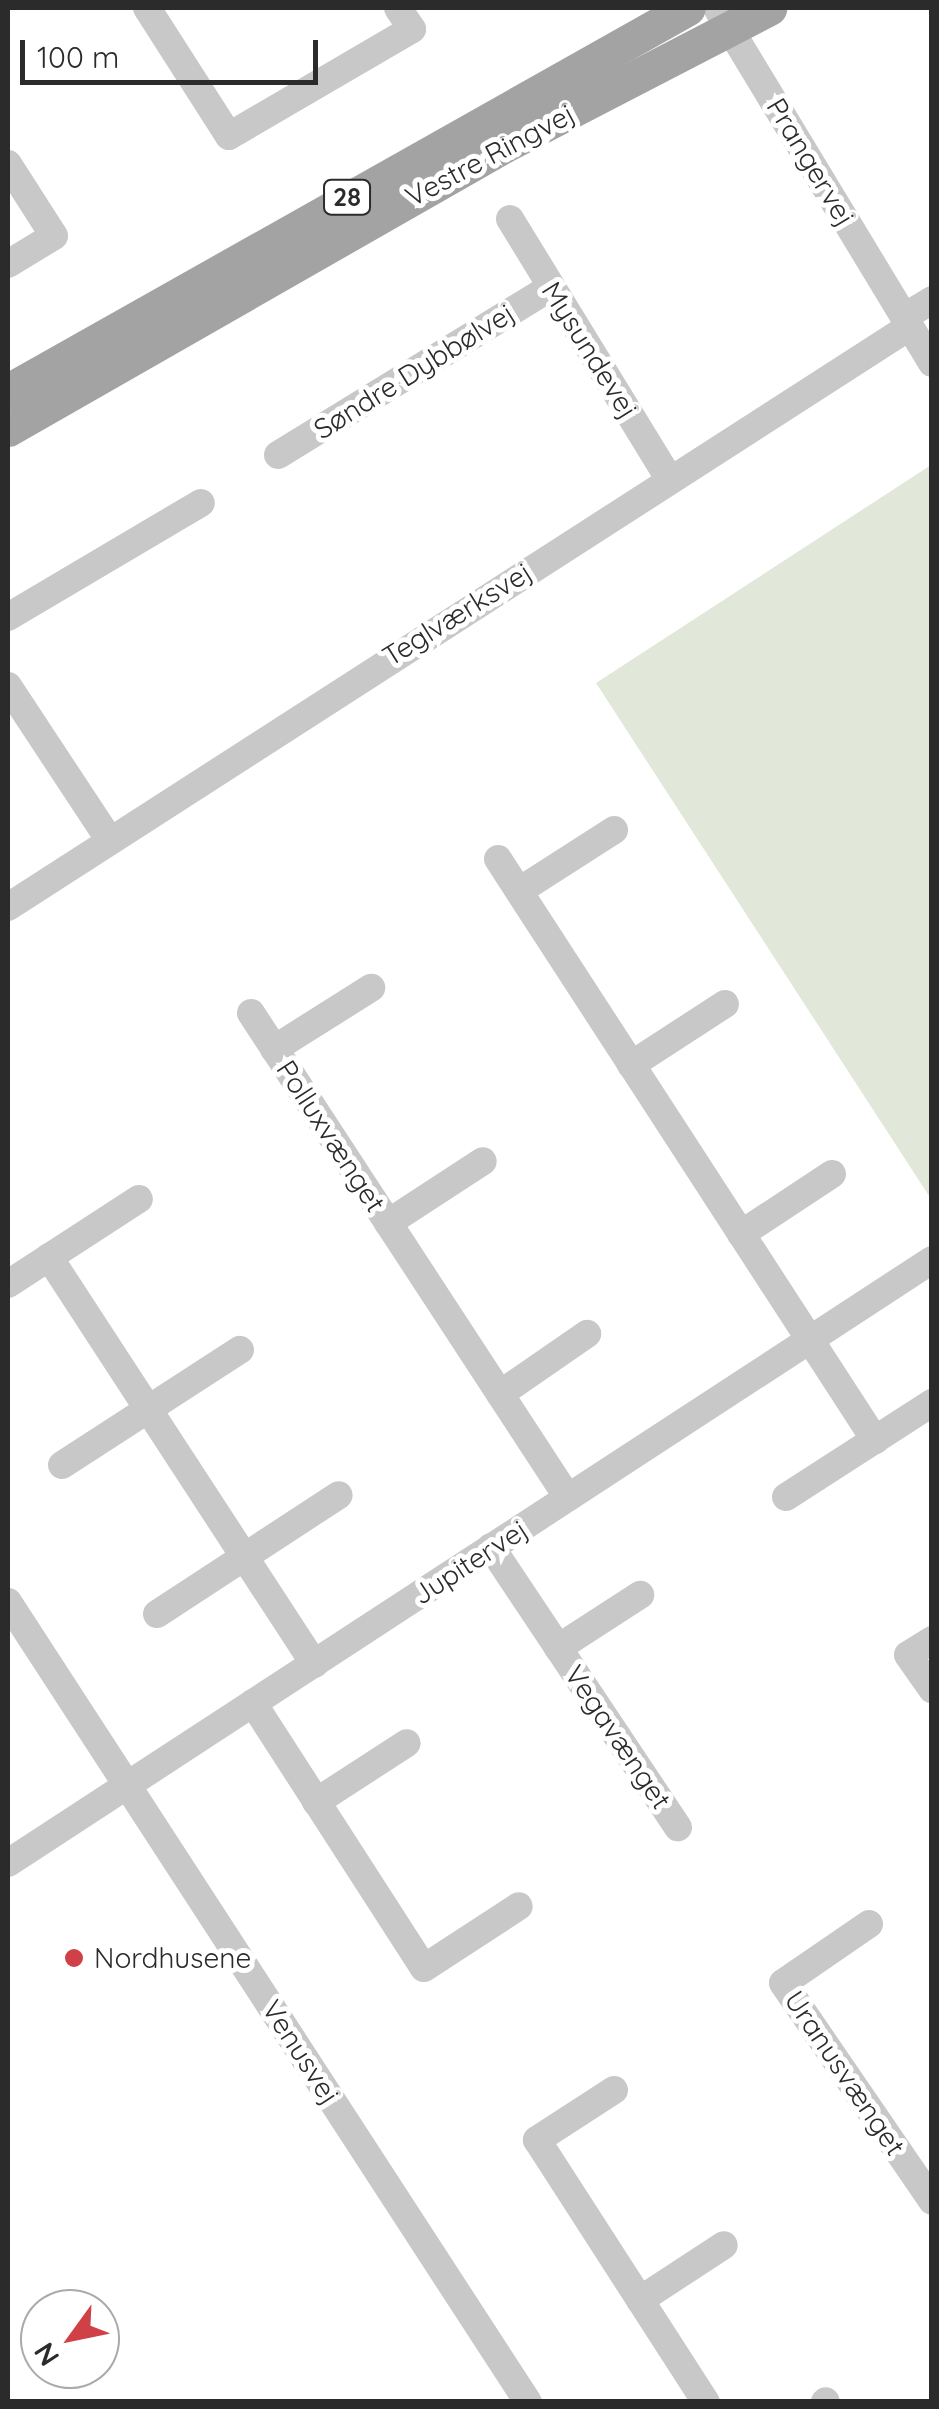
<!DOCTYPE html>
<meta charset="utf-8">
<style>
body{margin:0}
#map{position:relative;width:939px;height:2409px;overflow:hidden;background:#fff;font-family:Quicksand,sans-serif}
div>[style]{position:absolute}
.green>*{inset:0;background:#e1e8da}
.minor>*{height:28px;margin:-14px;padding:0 14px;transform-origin:14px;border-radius:14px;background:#c8c8c8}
.major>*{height:35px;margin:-17.5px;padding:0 17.5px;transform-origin:17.5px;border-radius:17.5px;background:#a3a3a3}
.dots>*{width:28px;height:28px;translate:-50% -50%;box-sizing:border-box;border:5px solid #fff;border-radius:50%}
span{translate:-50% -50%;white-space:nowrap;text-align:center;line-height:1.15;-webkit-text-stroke:10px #fff;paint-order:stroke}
.shield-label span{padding:2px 8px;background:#fff;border:2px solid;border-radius:8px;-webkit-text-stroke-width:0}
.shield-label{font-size:25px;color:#2b2b2b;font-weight:700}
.street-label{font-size:28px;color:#2b2b2b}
.poi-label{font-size:28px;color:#2b2b2b}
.left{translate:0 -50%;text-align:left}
.frame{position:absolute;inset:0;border:10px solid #2b2b2b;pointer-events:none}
.north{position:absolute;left:20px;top:2289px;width:100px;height:100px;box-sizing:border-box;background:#fff;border:2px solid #aaa;border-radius:50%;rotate:237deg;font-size:28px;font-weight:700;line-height:40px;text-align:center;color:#2b2b2b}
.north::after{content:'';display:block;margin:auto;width:35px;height:45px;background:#cf4146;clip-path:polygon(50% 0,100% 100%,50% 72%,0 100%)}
.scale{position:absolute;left:20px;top:40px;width:298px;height:45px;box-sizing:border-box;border:5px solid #2b2b2b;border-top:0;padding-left:12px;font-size:30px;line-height:35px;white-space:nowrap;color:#2b2b2b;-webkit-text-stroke:8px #fff;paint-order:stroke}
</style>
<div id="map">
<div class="green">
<div style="clip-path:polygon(931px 465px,931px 1199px,596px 683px)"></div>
</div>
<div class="minor">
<div style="left:147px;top:8px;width:152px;rotate:57.4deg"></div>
<div style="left:229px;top:136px;width:212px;rotate:-30.3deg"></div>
<div style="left:412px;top:29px;width:25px;rotate:-124deg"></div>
<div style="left:717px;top:8px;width:415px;rotate:58.8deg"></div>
<div style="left:8px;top:164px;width:85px;rotate:57.4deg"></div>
<div style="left:54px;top:236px;width:54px;rotate:148.7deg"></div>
<div style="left:510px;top:219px;width:306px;rotate:58.5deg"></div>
<div style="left:904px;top:317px;width:33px;rotate:-31deg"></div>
<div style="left:278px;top:455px;width:321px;rotate:-31.6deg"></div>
<div style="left:8px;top:617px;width:224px;rotate:-30.6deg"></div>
<div style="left:8px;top:686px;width:183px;rotate:56.6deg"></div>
<div style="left:498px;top:859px;width:693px;rotate:57.02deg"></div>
<div style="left:519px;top:891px;width:113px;rotate:-32.7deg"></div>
<div style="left:8px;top:907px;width:1072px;rotate:-32.77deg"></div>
<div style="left:251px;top:1013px;width:579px;rotate:56.83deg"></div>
<div style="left:274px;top:1049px;width:115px;rotate:-32.2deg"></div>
<div style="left:631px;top:1065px;width:112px;rotate:-33deg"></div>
<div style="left:388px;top:1223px;width:113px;rotate:-33.1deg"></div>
<div style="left:741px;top:1234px;width:109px;rotate:-33.4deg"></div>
<div style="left:49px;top:1257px;width:486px;rotate:56.9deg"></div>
<div style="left:8px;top:1284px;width:156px;rotate:-33deg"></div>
<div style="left:500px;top:1394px;width:106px;rotate:-34.6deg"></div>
<div style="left:62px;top:1465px;width:212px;rotate:-32.9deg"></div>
<div style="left:786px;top:1497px;width:174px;rotate:-32.8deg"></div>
<div style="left:491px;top:1547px;width:337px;rotate:56.3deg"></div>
<div style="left:8px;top:1602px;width:954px;rotate:56.98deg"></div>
<div style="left:157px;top:1614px;width:217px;rotate:-33.2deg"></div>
<div style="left:932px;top:1640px;width:28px;rotate:148deg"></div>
<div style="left:908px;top:1655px;width:42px;rotate:54.8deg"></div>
<div style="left:558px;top:1648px;width:98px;rotate:-32.9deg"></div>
<div style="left:253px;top:1703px;width:315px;rotate:57.2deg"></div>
<div style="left:424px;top:1968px;width:113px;rotate:-33.1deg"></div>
<div style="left:316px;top:1802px;width:108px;rotate:-33deg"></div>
<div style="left:8px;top:1863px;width:1103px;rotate:-33.13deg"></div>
<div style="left:869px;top:1924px;width:104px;rotate:145.5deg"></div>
<div style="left:783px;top:1983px;width:264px;rotate:55.6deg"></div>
<div style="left:614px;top:2090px;width:92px;rotate:147deg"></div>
<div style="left:537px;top:2140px;width:312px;rotate:57.2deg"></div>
<div style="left:640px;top:2300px;width:100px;rotate:-33.2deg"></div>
<div style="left:825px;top:2402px;width:1px;rotate:-45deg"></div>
</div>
<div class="major">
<div style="left:8px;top:391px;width:780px;rotate:-29.39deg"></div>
<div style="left:8px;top:429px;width:570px;rotate:-29.76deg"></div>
<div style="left:503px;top:146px;width:300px;rotate:-27.4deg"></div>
</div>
<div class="dots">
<div style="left:74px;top:1958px;background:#cf4146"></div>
</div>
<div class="shield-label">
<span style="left:347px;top:197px">28</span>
</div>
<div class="street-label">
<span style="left:490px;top:155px;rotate:-28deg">Vestre Ringvej</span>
<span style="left:811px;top:162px;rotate:59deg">Prangervej</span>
<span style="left:590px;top:350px;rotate:58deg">Mysundevej</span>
<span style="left:414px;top:371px;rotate:-32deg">Søndre Dybbølvej</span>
<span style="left:457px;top:614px;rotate:-32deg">Teglværksvej</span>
<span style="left:331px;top:1136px;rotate:57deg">Polluxvænget</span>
<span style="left:470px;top:1562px;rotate:-33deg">Jupitervej</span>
<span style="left:618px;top:1737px;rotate:56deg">Vegavænget</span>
<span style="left:301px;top:2052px;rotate:57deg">Venusvej</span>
<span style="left:845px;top:2073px;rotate:56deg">Uranusvænget</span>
</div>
<div class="poi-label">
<span class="left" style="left:94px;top:1958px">Nordhusene</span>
</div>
<div class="frame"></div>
<div class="north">N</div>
<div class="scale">100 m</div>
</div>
